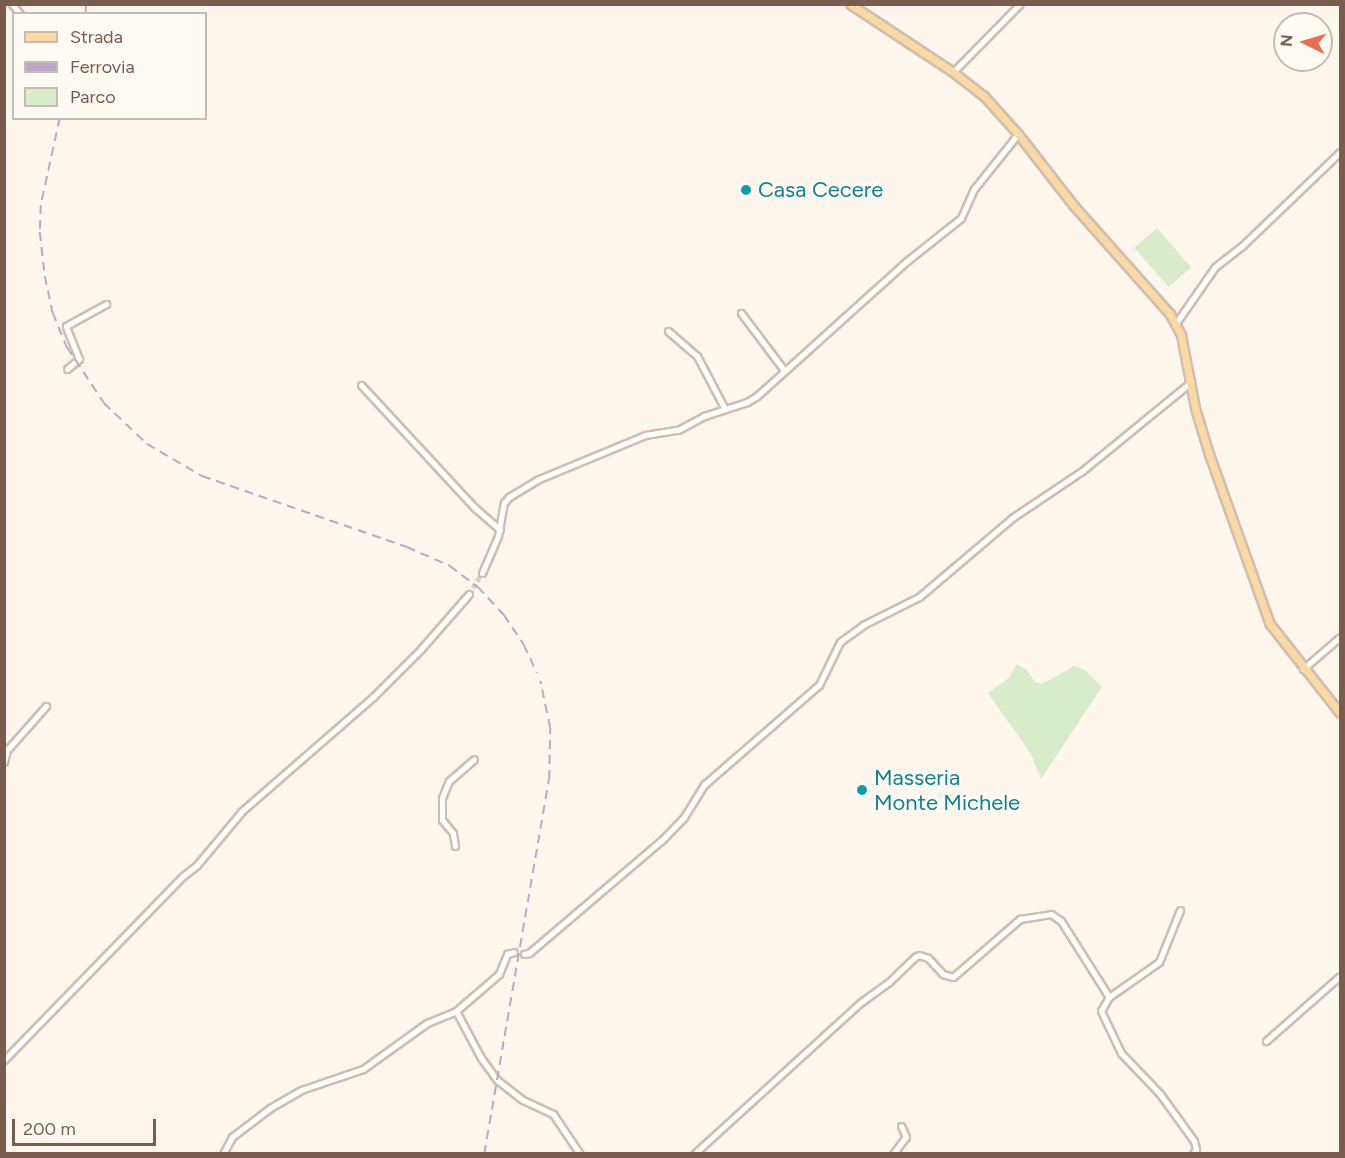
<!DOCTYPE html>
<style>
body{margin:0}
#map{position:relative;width:1345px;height:1158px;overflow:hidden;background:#fdf6ec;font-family:Figtree,sans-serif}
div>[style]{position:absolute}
.green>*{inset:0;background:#d8ecc9;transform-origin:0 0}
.minor-tunnel>*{height:5px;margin-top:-2.5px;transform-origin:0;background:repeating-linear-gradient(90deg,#dcd0c4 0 5px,transparent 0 7.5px)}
.roads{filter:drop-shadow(2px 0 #d1beb0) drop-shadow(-2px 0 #d1beb0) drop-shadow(0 2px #d1beb0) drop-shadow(0 -2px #d1beb0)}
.minor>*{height:5px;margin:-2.5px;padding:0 2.5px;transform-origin:2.5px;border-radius:2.5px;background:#fff}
.major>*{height:7px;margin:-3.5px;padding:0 3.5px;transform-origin:3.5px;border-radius:3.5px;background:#fbd9a5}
.rail>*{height:1.5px;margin-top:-0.75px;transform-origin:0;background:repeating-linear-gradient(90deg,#b9a8c9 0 9px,transparent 0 15px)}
.dots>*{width:16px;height:16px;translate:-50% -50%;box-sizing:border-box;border:3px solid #fffaf3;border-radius:50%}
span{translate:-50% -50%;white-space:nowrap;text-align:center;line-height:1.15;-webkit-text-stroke:6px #fffaf3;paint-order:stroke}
.culture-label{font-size:22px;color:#0d838f}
.left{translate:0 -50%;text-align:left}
.frame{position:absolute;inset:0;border:6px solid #7a5c4d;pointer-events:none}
.legend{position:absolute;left:12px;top:12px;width:195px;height:108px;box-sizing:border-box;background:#fffaf3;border:2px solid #cabbb1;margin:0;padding:8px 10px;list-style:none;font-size:18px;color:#7a5c4d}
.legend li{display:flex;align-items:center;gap:12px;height:30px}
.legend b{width:30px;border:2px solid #cabbb1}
.north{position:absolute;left:1273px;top:12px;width:60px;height:60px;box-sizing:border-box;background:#fffaf3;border:2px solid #cabbb1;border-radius:50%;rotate:275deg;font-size:16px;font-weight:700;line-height:24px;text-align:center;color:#7a5c4d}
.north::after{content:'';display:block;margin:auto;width:21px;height:27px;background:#e76f51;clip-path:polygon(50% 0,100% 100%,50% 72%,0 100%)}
.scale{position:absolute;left:12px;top:1119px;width:144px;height:27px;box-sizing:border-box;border:3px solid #7a5c4d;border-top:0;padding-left:8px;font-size:18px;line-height:21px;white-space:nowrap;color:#7a5c4d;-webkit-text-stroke:4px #fffaf3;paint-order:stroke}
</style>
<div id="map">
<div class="green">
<div style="left:1157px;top:228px;width:52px;height:30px;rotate:49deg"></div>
<div style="clip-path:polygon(1016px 664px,1026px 669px,1035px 682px,1042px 684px,1074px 666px,1085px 670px,1102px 687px,1041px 779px,1031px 754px,988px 693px,1010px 677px)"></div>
</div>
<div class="minor-tunnel">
<div style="left:469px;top:594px;width:25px;rotate:-58deg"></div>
</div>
<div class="roads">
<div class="minor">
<div style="left:12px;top:4px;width:13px;rotate:51deg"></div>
<div style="left:953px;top:72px;width:95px;rotate:-45.4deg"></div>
<div style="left:741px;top:313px;width:71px;rotate:53deg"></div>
<div style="left:1176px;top:323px;width:68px;rotate:-55.1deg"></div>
<div style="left:1215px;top:267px;width:34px;rotate:-38deg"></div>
<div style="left:1242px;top:246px;width:136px;rotate:-43.8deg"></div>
<div style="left:668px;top:331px;width:38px;rotate:41deg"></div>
<div style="left:697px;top:356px;width:60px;rotate:62.2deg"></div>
<div style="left:67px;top:369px;width:16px;rotate:-40deg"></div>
<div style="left:79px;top:359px;width:35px;rotate:-112deg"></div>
<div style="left:66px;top:326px;width:46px;rotate:-28.8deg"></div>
<div style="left:361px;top:385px;width:168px;rotate:47.2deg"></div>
<div style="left:475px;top:508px;width:33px;rotate:41deg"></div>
<div style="left:482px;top:573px;width:40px;rotate:-66.6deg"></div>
<div style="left:498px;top:536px;width:34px;rotate:-80deg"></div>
<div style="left:504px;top:503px;width:8px;rotate:-50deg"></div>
<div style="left:509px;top:497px;width:35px;rotate:-31deg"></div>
<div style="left:539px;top:479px;width:115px;rotate:-22.5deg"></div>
<div style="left:645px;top:435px;width:33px;rotate:-9deg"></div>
<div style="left:678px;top:430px;width:30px;rotate:-28deg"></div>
<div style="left:704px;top:416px;width:45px;rotate:-18deg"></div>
<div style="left:747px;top:402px;width:12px;rotate:-31deg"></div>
<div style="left:757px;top:396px;width:202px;rotate:-42deg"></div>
<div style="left:907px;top:261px;width:69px;rotate:-38.5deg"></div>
<div style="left:961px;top:218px;width:32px;rotate:-66deg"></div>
<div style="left:974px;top:189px;width:70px;rotate:-51.3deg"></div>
<div style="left:1303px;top:669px;width:49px;rotate:-40.9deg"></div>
<div style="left:4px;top:762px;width:12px;rotate:-76deg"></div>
<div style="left:7px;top:750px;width:59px;rotate:-48.4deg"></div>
<div style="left:455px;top:846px;width:13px;rotate:-99deg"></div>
<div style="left:453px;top:833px;width:17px;rotate:-130deg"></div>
<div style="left:442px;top:820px;width:22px;rotate:-90deg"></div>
<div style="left:442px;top:798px;width:18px;rotate:-68deg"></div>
<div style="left:449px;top:781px;width:33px;rotate:-41deg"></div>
<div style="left:524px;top:954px;width:5px;rotate:-11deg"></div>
<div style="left:529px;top:953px;width:175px;rotate:-40.4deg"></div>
<div style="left:662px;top:840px;width:32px;rotate:-46deg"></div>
<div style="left:684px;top:817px;width:39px;rotate:-58deg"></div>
<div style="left:705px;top:784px;width:151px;rotate:-41deg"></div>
<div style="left:819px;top:685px;width:48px;rotate:-64deg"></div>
<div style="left:840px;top:642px;width:29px;rotate:-36deg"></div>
<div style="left:863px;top:625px;width:63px;rotate:-26.6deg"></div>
<div style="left:919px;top:597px;width:122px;rotate:-40.3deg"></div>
<div style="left:1012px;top:518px;width:84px;rotate:-33.9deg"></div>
<div style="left:1082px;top:471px;width:141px;rotate:-39.2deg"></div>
<div style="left:1109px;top:997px;width:61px;rotate:-35deg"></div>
<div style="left:1159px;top:962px;width:56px;rotate:-68deg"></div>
<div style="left:456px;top:1011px;width:53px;rotate:62deg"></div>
<div style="left:481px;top:1058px;width:27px;rotate:54deg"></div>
<div style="left:497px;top:1080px;width:33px;rotate:38deg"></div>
<div style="left:523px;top:1100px;width:33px;rotate:25deg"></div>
<div style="left:553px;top:1114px;width:48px;rotate:56deg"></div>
<div style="left:1266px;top:1041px;width:98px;rotate:-41.3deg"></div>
<div style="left:4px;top:1060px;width:257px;rotate:-45.8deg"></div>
<div style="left:183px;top:876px;width:18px;rotate:-38deg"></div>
<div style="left:197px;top:865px;width:70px;rotate:-50.2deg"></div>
<div style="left:242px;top:811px;width:174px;rotate:-41deg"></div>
<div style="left:373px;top:697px;width:68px;rotate:-45deg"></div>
<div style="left:421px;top:649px;width:73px;rotate:-48.9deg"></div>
<div style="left:223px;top:1154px;width:19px;rotate:-62deg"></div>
<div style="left:232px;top:1137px;width:48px;rotate:-37.3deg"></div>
<div style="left:270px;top:1108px;width:36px;rotate:-30deg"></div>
<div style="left:301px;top:1090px;width:65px;rotate:-18.7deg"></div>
<div style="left:363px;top:1069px;width:79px;rotate:-35.7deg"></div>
<div style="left:427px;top:1023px;width:31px;rotate:-22deg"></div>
<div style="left:456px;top:1011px;width:57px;rotate:-40.7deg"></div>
<div style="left:499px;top:974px;width:22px;rotate:-68deg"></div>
<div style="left:507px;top:954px;width:7px;rotate:-16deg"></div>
<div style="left:694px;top:1154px;width:224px;rotate:-42.3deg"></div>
<div style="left:860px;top:1003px;width:36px;rotate:-36deg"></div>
<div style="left:889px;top:982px;width:36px;rotate:-44deg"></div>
<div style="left:915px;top:957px;width:4px;rotate:-27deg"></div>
<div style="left:919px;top:955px;width:9px;rotate:18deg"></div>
<div style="left:928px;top:958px;width:22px;rotate:47deg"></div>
<div style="left:943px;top:974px;width:10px;rotate:17deg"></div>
<div style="left:953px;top:977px;width:89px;rotate:-40.9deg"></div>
<div style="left:1020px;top:919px;width:31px;rotate:-9deg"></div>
<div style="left:1051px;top:914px;width:12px;rotate:35deg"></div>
<div style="left:1061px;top:921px;width:90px;rotate:57.7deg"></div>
<div style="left:1109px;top:997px;width:16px;rotate:120deg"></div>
<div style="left:1101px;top:1011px;width:47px;rotate:64.5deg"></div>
<div style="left:1121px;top:1053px;width:57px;rotate:46.4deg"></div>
<div style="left:1160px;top:1094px;width:58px;rotate:54.1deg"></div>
<div style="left:1194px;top:1141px;width:8px;rotate:76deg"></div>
<div style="left:1196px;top:1149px;width:6px;rotate:121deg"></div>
<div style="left:893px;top:1154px;width:21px;rotate:-53deg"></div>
<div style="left:906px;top:1137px;width:12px;rotate:-114deg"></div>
</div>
<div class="major">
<div style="left:850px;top:4px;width:123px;rotate:33.4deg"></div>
<div style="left:953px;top:72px;width:39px;rotate:38deg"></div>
<div style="left:984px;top:96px;width:51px;rotate:48.2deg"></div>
<div style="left:1018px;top:134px;width:91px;rotate:52.1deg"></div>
<div style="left:1074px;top:206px;width:144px;rotate:48.4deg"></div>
<div style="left:1170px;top:314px;width:24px;rotate:62deg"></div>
<div style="left:1181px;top:335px;width:74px;rotate:79.1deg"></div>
<div style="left:1195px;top:408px;width:48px;rotate:73.1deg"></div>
<div style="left:1209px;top:454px;width:181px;rotate:70.3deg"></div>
<div style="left:1270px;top:624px;width:113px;rotate:51.8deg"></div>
</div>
</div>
<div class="rail">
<div style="left:85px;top:14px;width:10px;rotate:-84deg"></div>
<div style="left:60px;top:118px;width:89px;rotate:102.3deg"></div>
<div style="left:41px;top:205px;width:27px;rotate:92deg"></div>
<div style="left:40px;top:232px;width:44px;rotate:83.5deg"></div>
<div style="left:45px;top:276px;width:38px;rotate:78deg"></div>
<div style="left:53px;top:313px;width:37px;rotate:68deg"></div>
<div style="left:67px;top:347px;width:67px;rotate:56.5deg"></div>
<div style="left:104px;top:403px;width:59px;rotate:43.6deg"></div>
<div style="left:147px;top:444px;width:64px;rotate:30.2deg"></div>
<div style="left:202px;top:476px;width:217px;rotate:19.1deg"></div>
<div style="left:407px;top:547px;width:47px;rotate:23.8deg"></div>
<div style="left:450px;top:566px;width:35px;rotate:37deg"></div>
<div style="left:478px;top:587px;width:38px;rotate:47deg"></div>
<div style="left:504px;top:615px;width:36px;rotate:56deg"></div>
<div style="left:524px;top:645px;width:31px;rotate:65deg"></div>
<div style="left:484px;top:1154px;width:381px;rotate:-80.2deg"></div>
<div style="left:549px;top:779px;width:51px;rotate:-88.9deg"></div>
<div style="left:550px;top:728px;width:48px;rotate:-102deg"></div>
</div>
<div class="dots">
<div style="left:746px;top:190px;background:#0f9aa8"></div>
<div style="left:862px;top:790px;background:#0f9aa8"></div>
</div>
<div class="culture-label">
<span class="left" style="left:758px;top:190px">Casa Cecere</span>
<span class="left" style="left:874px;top:790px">Masseria<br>Monte Michele</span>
</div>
<div class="frame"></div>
<ul class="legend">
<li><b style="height:8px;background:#fbd9a5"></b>Strada</li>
<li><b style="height:8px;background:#b9a8c9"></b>Ferrovia</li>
<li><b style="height:16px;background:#d8ecc9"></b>Parco</li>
</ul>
<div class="north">N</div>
<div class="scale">200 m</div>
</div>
